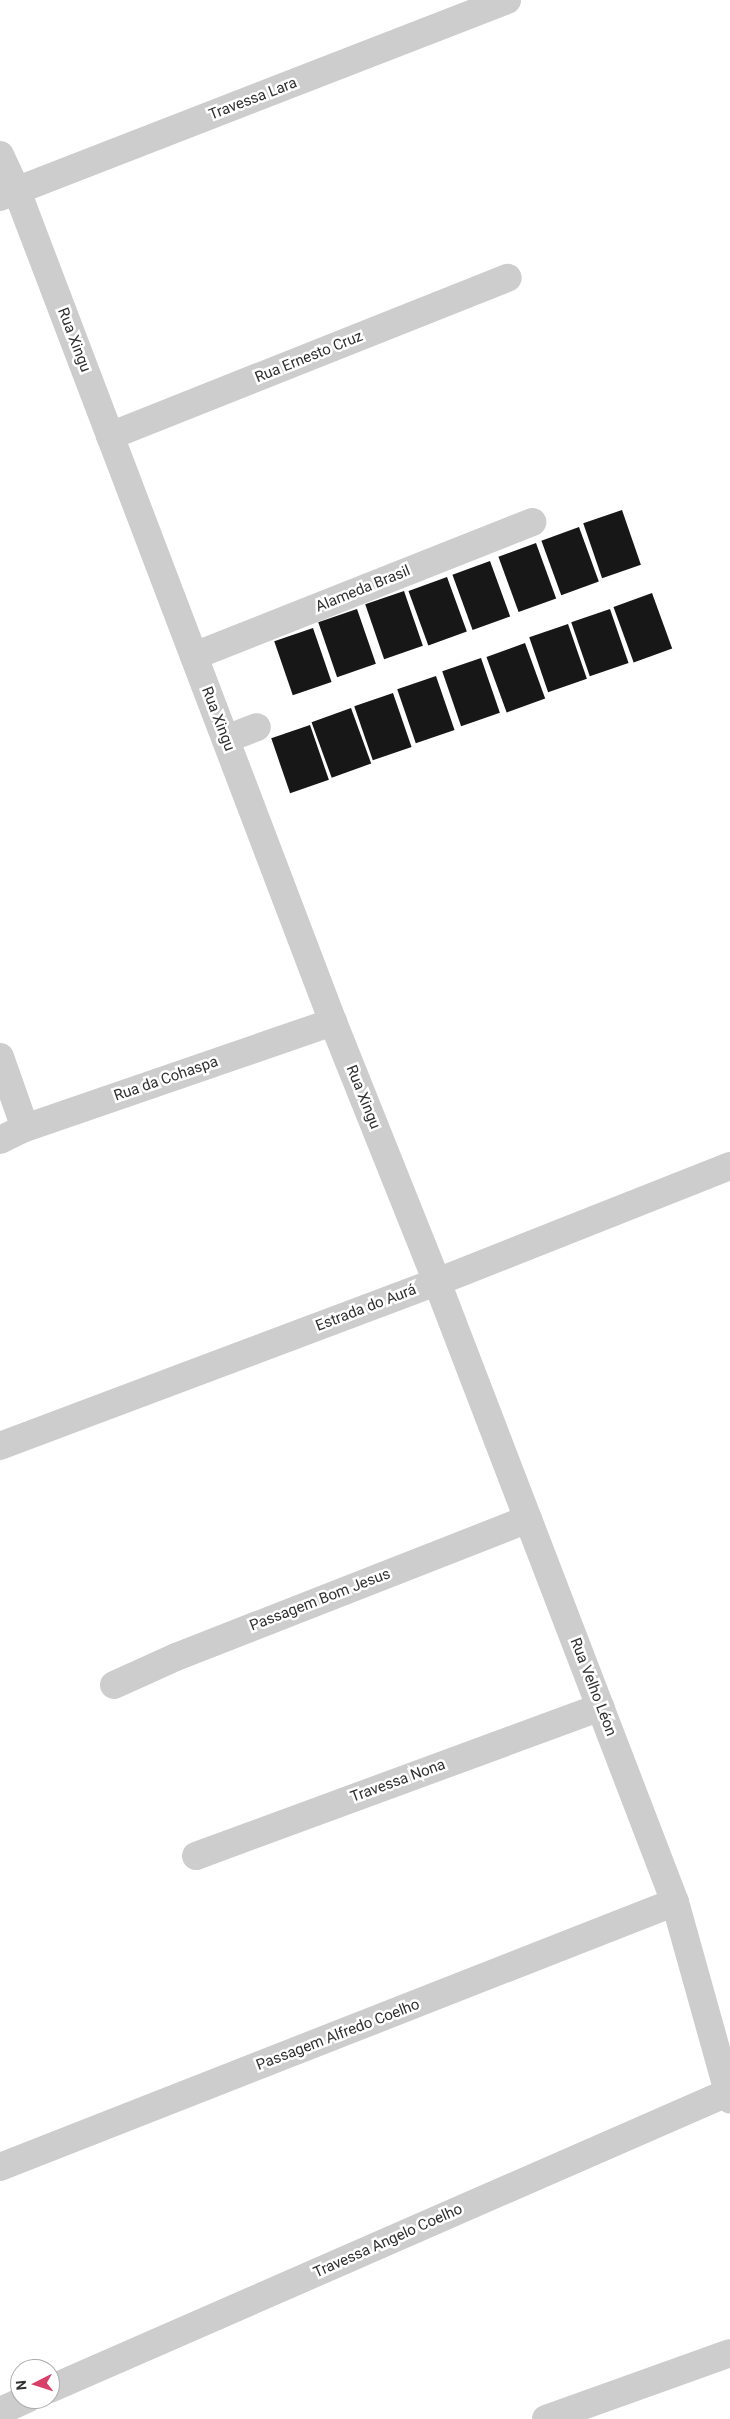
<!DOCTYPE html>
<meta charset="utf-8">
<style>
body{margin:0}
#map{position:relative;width:730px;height:2419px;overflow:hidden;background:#fff;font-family:Roboto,sans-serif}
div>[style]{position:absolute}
.building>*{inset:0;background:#171717;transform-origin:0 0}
.minor>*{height:28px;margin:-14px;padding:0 14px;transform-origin:14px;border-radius:14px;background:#cdcdcd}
span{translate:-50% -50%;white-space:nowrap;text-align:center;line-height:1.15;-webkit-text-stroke:5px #fff;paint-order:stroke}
.street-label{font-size:15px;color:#303030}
.north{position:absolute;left:10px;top:2359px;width:50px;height:50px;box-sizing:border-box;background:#fff;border:1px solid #acacac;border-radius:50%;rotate:265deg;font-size:14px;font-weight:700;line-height:20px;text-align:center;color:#303030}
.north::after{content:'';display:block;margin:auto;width:18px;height:22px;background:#d84069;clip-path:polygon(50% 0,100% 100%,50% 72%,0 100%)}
</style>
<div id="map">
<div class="building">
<div style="left:622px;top:510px;width:58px;height:41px;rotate:71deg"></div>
<div style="left:579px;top:527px;width:58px;height:40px;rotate:70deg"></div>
<div style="left:536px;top:543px;width:59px;height:40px;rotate:70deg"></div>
<div style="left:490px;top:561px;width:59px;height:40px;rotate:70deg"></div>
<div style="left:447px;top:577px;width:58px;height:41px;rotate:70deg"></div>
<div style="left:404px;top:591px;width:58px;height:41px;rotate:71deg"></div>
<div style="left:652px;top:593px;width:59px;height:41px;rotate:70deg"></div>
<div style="left:357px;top:609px;width:58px;height:41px;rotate:71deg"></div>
<div style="left:610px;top:609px;width:57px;height:41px;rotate:71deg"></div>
<div style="left:568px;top:624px;width:58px;height:41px;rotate:71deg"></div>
<div style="left:313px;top:628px;width:57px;height:41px;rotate:71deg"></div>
<div style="left:525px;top:643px;width:59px;height:41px;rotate:70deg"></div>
<div style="left:481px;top:658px;width:58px;height:41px;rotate:71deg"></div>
<div style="left:436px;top:676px;width:57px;height:41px;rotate:71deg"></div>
<div style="left:393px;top:693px;width:57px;height:41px;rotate:71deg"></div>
<div style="left:351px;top:708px;width:59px;height:42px;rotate:70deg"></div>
<div style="left:310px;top:725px;width:58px;height:41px;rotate:71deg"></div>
</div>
<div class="minor">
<div style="left:0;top:155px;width:40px;rotate:65deg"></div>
<div style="left:17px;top:191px;width:889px;rotate:69.18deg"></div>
<div style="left:333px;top:1022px;width:280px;rotate:68.2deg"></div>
<div style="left:437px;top:1282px;width:664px;rotate:69deg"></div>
<div style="left:675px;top:1902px;width:205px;rotate:74.4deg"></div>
<div style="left:0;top:197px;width:544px;rotate:-21.23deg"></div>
<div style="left:110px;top:436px;width:428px;rotate:-21.7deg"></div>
<div style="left:194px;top:656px;width:364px;rotate:-21.6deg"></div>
<div style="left:226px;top:739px;width:33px;rotate:-21deg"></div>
<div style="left:0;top:1057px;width:75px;rotate:70.6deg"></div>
<div style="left:0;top:1140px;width:28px;rotate:-26deg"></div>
<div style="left:25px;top:1128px;width:326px;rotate:-19deg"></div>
<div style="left:0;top:1446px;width:467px;rotate:-20.6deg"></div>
<div style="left:437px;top:1282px;width:315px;rotate:-21.6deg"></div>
<div style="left:114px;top:1685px;width:68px;rotate:-24.3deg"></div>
<div style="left:176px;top:1657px;width:378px;rotate:-21.4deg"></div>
<div style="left:196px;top:1856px;width:431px;rotate:-20.2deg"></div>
<div style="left:0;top:2167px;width:725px;rotate:-21.43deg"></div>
<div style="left:50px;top:2389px;width:739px;rotate:-23.62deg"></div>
<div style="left:0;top:2411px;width:30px;rotate:-24deg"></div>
<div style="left:546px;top:2419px;width:195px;rotate:-19.7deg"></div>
</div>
<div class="street-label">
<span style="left:253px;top:99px;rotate:-21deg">Travessa Lara</span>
<span style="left:74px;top:340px;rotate:69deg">Rua Xingu</span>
<span style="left:309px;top:357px;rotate:-22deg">Rua Ernesto Cruz</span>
<span style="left:363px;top:589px;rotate:-22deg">Alameda Brasil</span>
<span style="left:218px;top:719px;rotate:69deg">Rua Xingu</span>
<span style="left:166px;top:1079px;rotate:-19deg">Rua da Cohaspa</span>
<span style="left:363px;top:1097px;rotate:68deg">Rua Xingu</span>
<span style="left:366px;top:1308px;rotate:-21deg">Estrada do Aurá</span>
<span style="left:320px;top:1600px;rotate:-21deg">Passagem Bom Jesus</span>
<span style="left:593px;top:1687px;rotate:69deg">Rua Velho Léon</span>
<span style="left:398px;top:1781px;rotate:-20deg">Travessa Nona</span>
<span style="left:338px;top:2035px;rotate:-21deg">Passagem Alfredo Coelho</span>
<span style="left:388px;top:2241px;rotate:-24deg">Travessa Angelo Coelho</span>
</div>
<div class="north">N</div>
</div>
